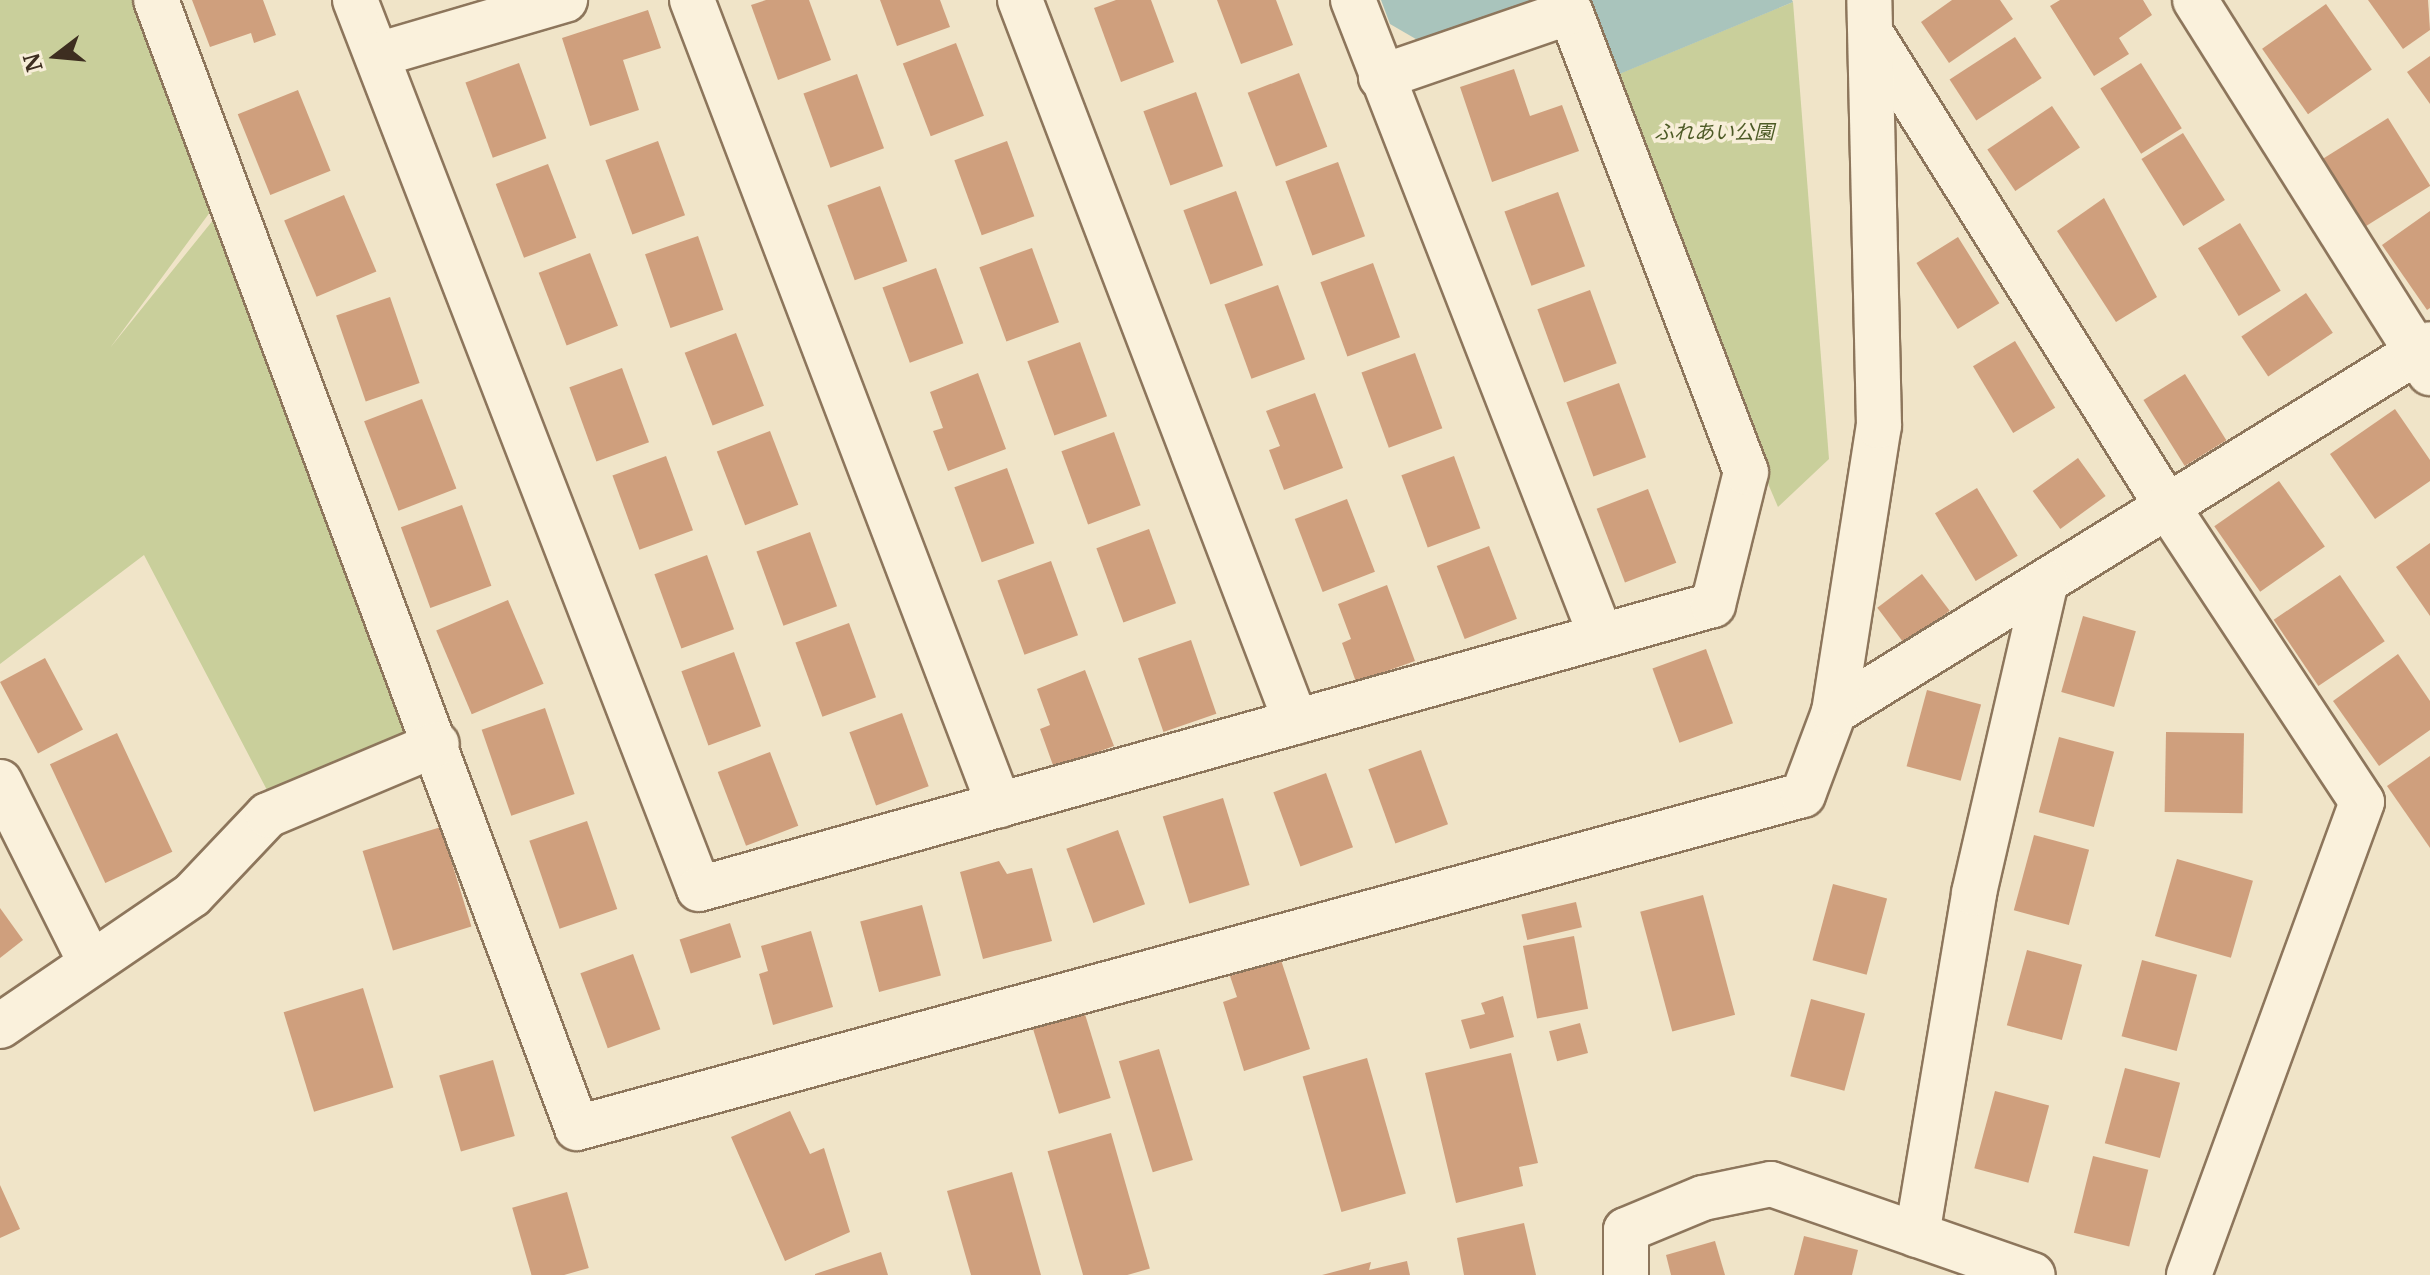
<!DOCTYPE html>
<meta charset="utf-8">
<style>
body{margin:0}
#map{position:relative;width:2430px;height:1275px;overflow:hidden;background:#f0e4c8;font-family:Merriweather,"Noto Sans JP",serif}
div>[style]{position:absolute}
.green>*{inset:0;background:#c9cf9b}
.water>*{inset:0;background:#a9c4bc}
.building>*{inset:0;background:#cf9f7d;transform-origin:0 0}
.roads{filter:drop-shadow(2px 0 #8d765c) drop-shadow(-2px 0 #8d765c) drop-shadow(0 2px #8d765c) drop-shadow(0 -2px #8d765c)}
.street>*{height:44px;margin:-22px;padding:0 22px;transform-origin:22px;border-radius:22px;background:#faf1dc}
span{translate:-50% -50%;white-space:nowrap;text-align:center;line-height:1.15;-webkit-text-stroke:7px #f7eed8;paint-order:stroke}
.park-label{font-size:20px;color:#4d5a26;font-style:italic}
.north{position:absolute;left:16px;top:16px;width:80px;height:80px;-webkit-text-stroke:6px #f7eed8;paint-order:stroke;rotate:254deg;font-size:22px;font-weight:700;line-height:32px;text-align:center;color:#3d2e20}
.north::after{content:'';display:block;margin:auto;width:28px;height:36px;background:#3d2e20;clip-path:polygon(50% 0,100% 100%,50% 72%,0 100%)}
</style>
<div id="map">
<div class="green">
<div style="clip-path:polygon(0 0,140px 0,216px 204px,110px 348px,218px 214px,417px 753px,268px 792px,144px 555px,0 664px)"></div>
<div style="clip-path:polygon(1793px 2px,1829px 459px,1778px 507px,1597px 83px)"></div>
</div>
<div class="water">
<div style="clip-path:polygon(1381px 0,1549px 0,1421px 42px,1390px 24px)"></div>
<div style="clip-path:polygon(1573px 0,1792px 0,1793px 2px,1605px 80px)"></div>
</div>
<div class="building">
<div style="clip-path:polygon(192px 0,263px 0,276px 35px,254px 43px,251px 33px,210px 47px)"></div>
<div style="clip-path:polygon(766px 0,809px 0,831px 60px,778px 80px,751px 5px)"></div>
<div style="clip-path:polygon(880px 0,940px 0,950px 27px,897px 46px)"></div>
<div style="clip-path:polygon(1116px 0,1151px 0,1174px 62px,1121px 82px,1094px 8px)"></div>
<div style="clip-path:polygon(1217px 0,1276px 0,1293px 45px,1241px 64px)"></div>
<div style="clip-path:polygon(1952px 0,2000px 0,2013px 19px,1949px 63px,1921px 22px)"></div>
<div style="clip-path:polygon(2060px 0,2143px 0,2152px 15px,2119px 38px,2129px 54px,2094px 76px,2050px 6px)"></div>
<div style="clip-path:polygon(2368px 0,2428px 0,2430px 30px,2403px 49px)"></div>
<div style="left:2326px;top:4px;width:80px;height:78px;rotate:55deg"></div>
<div style="clip-path:polygon(648px 10px,661px 48px,623px 60px,639px 110px,590px 126px,562px 38px)"></div>
<div style="left:2015px;top:37px;width:49px;height:78px;rotate:57deg"></div>
<div style="left:956px;top:43px;width:78px;height:57px;rotate:69deg"></div>
<div style="clip-path:polygon(2430px 56px,2430px 104px,2407px 72px)"></div>
<div style="left:519px;top:63px;width:80px;height:57px;rotate:70deg"></div>
<div style="left:2141px;top:63px;width:77px;height:48px;rotate:58deg"></div>
<div style="clip-path:polygon(1514px 69px,1530px 116px,1562px 105px,1579px 151px,1492px 182px,1460px 87px)"></div>
<div style="left:1299px;top:73px;width:79px;height:55px;rotate:69deg"></div>
<div style="left:857px;top:74px;width:79px;height:57px;rotate:70deg"></div>
<div style="left:298px;top:90px;width:87px;height:65px;rotate:68deg"></div>
<div style="left:1196px;top:92px;width:79px;height:56px;rotate:70deg"></div>
<div style="left:2052px;top:106px;width:50px;height:78px;rotate:56deg"></div>
<div style="left:2388px;top:118px;width:80px;height:80px;rotate:58deg"></div>
<div style="left:2183px;top:133px;width:79px;height:49px;rotate:58deg"></div>
<div style="left:658px;top:141px;width:79px;height:56px;rotate:70deg"></div>
<div style="left:1007px;top:141px;width:80px;height:56px;rotate:70deg"></div>
<div style="left:1338px;top:162px;width:79px;height:56px;rotate:70deg"></div>
<div style="left:548px;top:164px;width:79px;height:56px;rotate:69deg"></div>
<div style="left:880px;top:186px;width:80px;height:56px;rotate:70deg"></div>
<div style="left:1236px;top:191px;width:79px;height:56px;rotate:70deg"></div>
<div style="left:1558px;top:192px;width:79px;height:57px;rotate:70deg"></div>
<div style="left:344px;top:195px;width:83px;height:65px;rotate:67deg"></div>
<div style="clip-path:polygon(2104px 198px,2157px 297px,2116px 322px,2057px 231px)"></div>
<div style="clip-path:polygon(2430px 211px,2430px 308px,2427px 310px,2382px 245px)"></div>
<div style="left:2240px;top:223px;width:79px;height:49px;rotate:59deg"></div>
<div style="left:698px;top:236px;width:78px;height:56px;rotate:71deg"></div>
<div style="left:1958px;top:237px;width:78px;height:49px;rotate:58deg"></div>
<div style="left:1032px;top:248px;width:79px;height:56px;rotate:70deg"></div>
<div style="left:590px;top:253px;width:78px;height:55px;rotate:69deg"></div>
<div style="left:1373px;top:263px;width:79px;height:56px;rotate:70deg"></div>
<div style="left:936px;top:268px;width:80px;height:57px;rotate:70deg"></div>
<div style="left:1278px;top:285px;width:79px;height:57px;rotate:70deg"></div>
<div style="left:1590px;top:290px;width:78px;height:56px;rotate:70deg"></div>
<div style="left:2306px;top:293px;width:48px;height:78px;rotate:56deg"></div>
<div style="left:390px;top:297px;width:91px;height:57px;rotate:71deg"></div>
<div style="left:736px;top:333px;width:78px;height:55px;rotate:69deg"></div>
<div style="left:2015px;top:341px;width:78px;height:49px;rotate:59deg"></div>
<div style="left:1080px;top:342px;width:79px;height:56px;rotate:70deg"></div>
<div style="left:1415px;top:353px;width:80px;height:57px;rotate:70deg"></div>
<div style="left:622px;top:368px;width:79px;height:56px;rotate:70deg"></div>
<div style="clip-path:polygon(978px 373px,1006px 449px,948px 471px,933px 431px,943px 428px,930px 392px)"></div>
<div style="left:2185px;top:374px;width:78px;height:49px;rotate:58deg"></div>
<div style="left:1619px;top:383px;width:79px;height:56px;rotate:70deg"></div>
<div style="clip-path:polygon(1315px 393px,1343px 468px,1284px 490px,1269px 450px,1280px 446px,1266px 411px)"></div>
<div style="left:422px;top:399px;width:96px;height:62px;rotate:69deg"></div>
<div style="clip-path:polygon(2395px 409px,2430px 460px,2430px 481px,2375px 519px,2330px 454px)"></div>
<div style="left:770px;top:431px;width:79px;height:57px;rotate:69deg"></div>
<div style="left:1114px;top:432px;width:78px;height:56px;rotate:70deg"></div>
<div style="left:666px;top:456px;width:79px;height:57px;rotate:70deg"></div>
<div style="left:1454px;top:456px;width:77px;height:56px;rotate:70deg"></div>
<div style="left:2078px;top:458px;width:47px;height:56px;rotate:54deg"></div>
<div style="left:1007px;top:468px;width:80px;height:56px;rotate:70deg"></div>
<div style="left:2279px;top:481px;width:80px;height:79px;rotate:55deg"></div>
<div style="left:1977px;top:488px;width:79px;height:49px;rotate:59deg"></div>
<div style="left:1648px;top:489px;width:79px;height:55px;rotate:69deg"></div>
<div style="left:1347px;top:499px;width:78px;height:56px;rotate:69deg"></div>
<div style="left:462px;top:505px;width:86px;height:65px;rotate:70deg"></div>
<div style="left:1149px;top:529px;width:79px;height:56px;rotate:70deg"></div>
<div style="left:810px;top:532px;width:79px;height:57px;rotate:70deg"></div>
<div style="clip-path:polygon(2430px 543px,2430px 616px,2396px 567px)"></div>
<div style="left:1489px;top:546px;width:78px;height:56px;rotate:69deg"></div>
<div style="left:707px;top:555px;width:79px;height:56px;rotate:70deg"></div>
<div style="left:1051px;top:561px;width:79px;height:57px;rotate:70deg"></div>
<div style="left:1922px;top:574px;width:46px;height:56px;rotate:53deg"></div>
<div style="left:2340px;top:575px;width:80px;height:80px;rotate:56deg"></div>
<div style="clip-path:polygon(1387px 585px,1415px 661px,1356px 682px,1342px 643px,1351px 639px,1338px 604px)"></div>
<div style="left:508px;top:600px;width:91px;height:78px;rotate:67deg"></div>
<div style="left:2083px;top:616px;width:55px;height:79px;rotate:16deg"></div>
<div style="left:849px;top:623px;width:79px;height:57px;rotate:70deg"></div>
<div style="left:1191px;top:640px;width:78px;height:56px;rotate:71deg"></div>
<div style="left:1706px;top:649px;width:79px;height:57px;rotate:70deg"></div>
<div style="left:734px;top:652px;width:79px;height:56px;rotate:70deg"></div>
<div style="clip-path:polygon(2398px 654px,2430px 701px,2430px 730px,2379px 766px,2333px 701px)"></div>
<div style="left:45px;top:658px;width:81px;height:51px;rotate:62deg"></div>
<div style="clip-path:polygon(1085px 670px,1114px 746px,1054px 768px,1040px 729px,1050px 725px,1037px 689px)"></div>
<div style="left:1927px;top:690px;width:56px;height:79px;rotate:15deg"></div>
<div style="left:545px;top:708px;width:91px;height:67px;rotate:71deg"></div>
<div style="left:902px;top:713px;width:78px;height:56px;rotate:70deg"></div>
<div style="left:2166px;top:732px;width:78px;height:80px;rotate:1deg"></div>
<div style="left:117px;top:733px;width:131px;height:74px;rotate:65deg"></div>
<div style="left:2059px;top:737px;width:57px;height:78px;rotate:15deg"></div>
<div style="left:1421px;top:750px;width:79px;height:56px;rotate:70deg"></div>
<div style="left:770px;top:752px;width:79px;height:56px;rotate:69deg"></div>
<div style="clip-path:polygon(2430px 756px,2430px 848px,2387px 786px)"></div>
<div style="left:1326px;top:773px;width:79px;height:56px;rotate:70deg"></div>
<div style="left:1223px;top:798px;width:91px;height:63px;rotate:73deg"></div>
<div style="left:587px;top:821px;width:93px;height:61px;rotate:71deg"></div>
<div style="left:441px;top:827px;width:104px;height:82px;rotate:73deg"></div>
<div style="left:1118px;top:830px;width:79px;height:55px;rotate:70deg"></div>
<div style="left:2034px;top:835px;width:57px;height:78px;rotate:15deg"></div>
<div style="left:2177px;top:859px;width:79px;height:80px;rotate:16deg"></div>
<div style="clip-path:polygon(999px 861px,1007px 874px,1032px 868px,1052px 941px,983px 959px,960px 872px)"></div>
<div style="left:1833px;top:884px;width:56px;height:79px;rotate:15deg"></div>
<div style="left:1703px;top:895px;width:124px;height:65px;rotate:75deg"></div>
<div style="left:1576px;top:902px;width:26px;height:56px;rotate:77deg"></div>
<div style="left:922px;top:905px;width:73px;height:64px;rotate:75deg"></div>
<div style="clip-path:polygon(0 908px,23px 940px,0 958px)"></div>
<div style="left:730px;top:923px;width:36px;height:53px;rotate:72deg"></div>
<div style="clip-path:polygon(811px 931px,833px 1007px,773px 1025px,759px 974px,768px 971px,761px 946px)"></div>
<div style="left:1574px;top:936px;width:74px;height:52px;rotate:79deg"></div>
<div style="left:2027px;top:950px;width:57px;height:78px;rotate:15deg"></div>
<div style="left:633px;top:954px;width:80px;height:56px;rotate:70deg"></div>
<div style="clip-path:polygon(1281px 960px,1310px 1049px,1244px 1071px,1223px 1002px,1237px 997px,1230px 976px)"></div>
<div style="left:2142px;top:960px;width:57px;height:79px;rotate:15deg"></div>
<div style="left:363px;top:988px;width:104px;height:83px;rotate:73deg"></div>
<div style="clip-path:polygon(1503px 996px,1514px 1037px,1470px 1049px,1461px 1020px,1485px 1014px,1481px 1003px)"></div>
<div style="left:1811px;top:999px;width:56px;height:80px;rotate:15deg"></div>
<div style="left:1084px;top:1011px;width:91px;height:54px;rotate:73deg"></div>
<div style="left:1580px;top:1023px;width:31px;height:32px;rotate:75deg"></div>
<div style="left:1159px;top:1049px;width:116px;height:42px;rotate:73deg"></div>
<div style="clip-path:polygon(1511px 1053px,1538px 1163px,1519px 1167px,1523px 1186px,1456px 1203px,1425px 1073px)"></div>
<div style="left:1367px;top:1058px;width:141px;height:67px;rotate:74deg"></div>
<div style="left:493px;top:1060px;width:79px;height:56px;rotate:74deg"></div>
<div style="left:2125px;top:1068px;width:57px;height:78px;rotate:15deg"></div>
<div style="left:1995px;top:1091px;width:56px;height:80px;rotate:15deg"></div>
<div style="clip-path:polygon(790px 1111px,810px 1154px,824px 1148px,850px 1232px,785px 1261px,731px 1137px)"></div>
<div style="left:1111px;top:1133px;width:141px;height:66px;rotate:74deg"></div>
<div style="left:2093px;top:1156px;width:57px;height:79px;rotate:14deg"></div>
<div style="clip-path:polygon(1012px 1172px,1041px 1275px,971px 1275px,947px 1191px)"></div>
<div style="clip-path:polygon(0 1185px,20px 1229px,0 1238px)"></div>
<div style="left:567px;top:1192px;width:79px;height:57px;rotate:74deg"></div>
<div style="clip-path:polygon(1524px 1223px,1536px 1275px,1464px 1275px,1457px 1238px)"></div>
<div style="clip-path:polygon(1804px 1236px,1858px 1250px,1852px 1275px,1794px 1275px)"></div>
<div style="clip-path:polygon(1715px 1241px,1725px 1275px,1671px 1275px,1666px 1255px)"></div>
<div style="clip-path:polygon(881px 1252px,888px 1275px,815px 1275px,815px 1274px)"></div>
<div style="clip-path:polygon(1407px 1261px,1410px 1275px,1322px 1275px,1371px 1262px,1369px 1270px)"></div>
</div>
<div class="roads">
<div class="street">
<div style="left:156px;top:0;width:1204px;rotate:69.53deg"></div>
<div style="left:577px;top:1128px;width:1270px;rotate:-15.2deg"></div>
<div style="left:1803px;top:795px;width:89px;rotate:-69.5deg"></div>
<div style="left:1834px;top:712px;width:700px;rotate:-31.69deg"></div>
<div style="left:355px;top:0;width:953px;rotate:68.85deg"></div>
<div style="left:699px;top:889px;width:1053px;rotate:-15.65deg"></div>
<div style="left:1713px;top:605px;width:137px;rotate:-76.1deg"></div>
<div style="left:1746px;top:472px;width:493px;rotate:-110.9deg"></div>
<div style="left:1570px;top:12px;width:200px;rotate:161deg"></div>
<div style="left:692px;top:0;width:862px;rotate:69.12deg"></div>
<div style="left:1020px;top:0;width:773px;rotate:69.08deg"></div>
<div style="left:1353px;top:0;width:683px;rotate:68.7deg"></div>
<div style="left:2195px;top:0;width:441px;rotate:57.8deg"></div>
<div style="left:1873px;top:37px;width:554px;rotate:57.92deg"></div>
<div style="left:2167px;top:506px;width:354px;rotate:56.6deg"></div>
<div style="left:2362px;top:802px;width:504px;rotate:110.09deg"></div>
<div style="left:377px;top:55px;width:196px;rotate:-16.3deg"></div>
<div style="left:1834px;top:712px;width:290px;rotate:-81.1deg"></div>
<div style="left:1879px;top:426px;width:426px;rotate:-91.3deg"></div>
<div style="left:0;top:782px;width:203px;rotate:63.4deg"></div>
<div style="left:0;top:1026px;width:232px;rotate:-34.3deg"></div>
<div style="left:192px;top:895px;width:110px;rotate:-46.5deg"></div>
<div style="left:268px;top:815px;width:183px;rotate:-22.8deg"></div>
<div style="left:1917px;top:1235px;width:347px;rotate:-80.5deg"></div>
<div style="left:1974px;top:893px;width:319px;rotate:-77deg"></div>
<div style="left:1626px;top:1275px;width:45px;rotate:-90deg"></div>
<div style="left:1626px;top:1230px;width:83px;rotate:-22.6deg"></div>
<div style="left:1703px;top:1198px;width:69px;rotate:-11.6deg"></div>
<div style="left:1771px;top:1184px;width:277px;rotate:19.2deg"></div>
</div>
</div>
<div class="park-label">
<span style="left:1714px;top:131px">ふれあい公園</span>
</div>
<div class="north">N</div>
</div>
